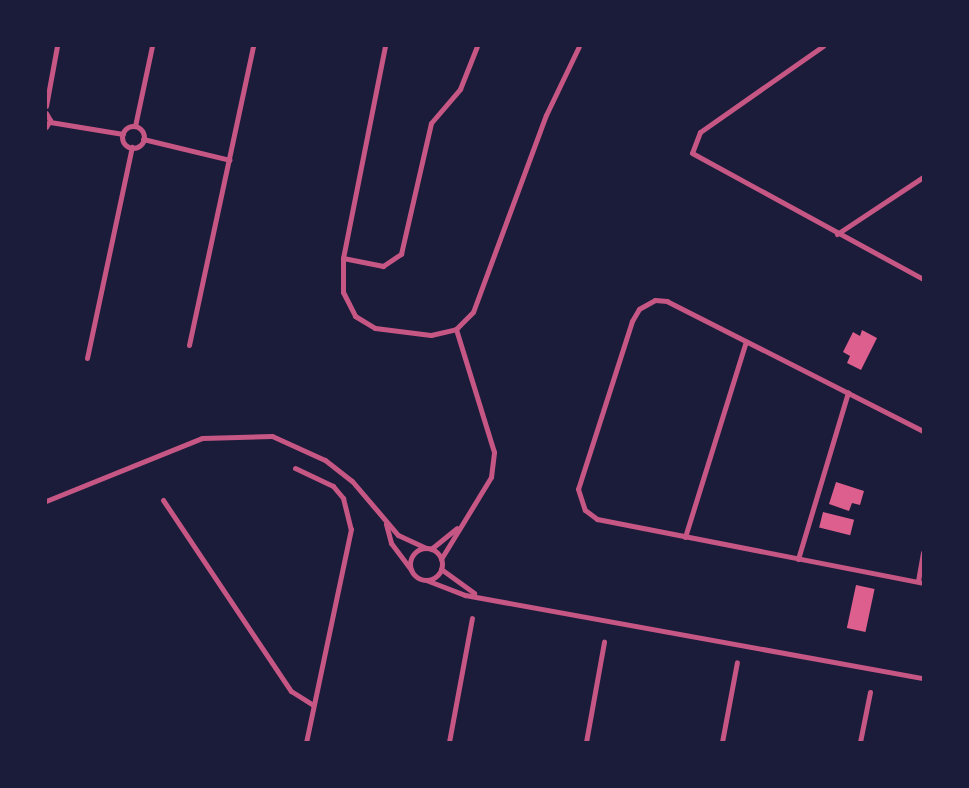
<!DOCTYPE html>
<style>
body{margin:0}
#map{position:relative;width:969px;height:788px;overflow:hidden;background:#1b1b3a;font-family:"Sofia Sans Condensed",sans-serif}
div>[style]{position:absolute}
.building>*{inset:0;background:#dd5f8e;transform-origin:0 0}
.minor>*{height:5px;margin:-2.5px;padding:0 2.5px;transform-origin:2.5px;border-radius:2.5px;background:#c65784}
.minor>.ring{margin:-2.5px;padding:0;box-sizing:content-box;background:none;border:5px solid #c65784;border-radius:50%}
span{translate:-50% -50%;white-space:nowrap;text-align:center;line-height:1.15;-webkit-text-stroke:6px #1b1b3a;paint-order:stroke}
.frame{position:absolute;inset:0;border:47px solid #1b1b3a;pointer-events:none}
</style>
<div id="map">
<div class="building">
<div style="clip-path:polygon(862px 330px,877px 338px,861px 370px,847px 363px,850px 356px,843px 352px,853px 332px,860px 336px)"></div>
<div style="clip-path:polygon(836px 482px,864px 491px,860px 505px,852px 503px,849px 511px,829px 504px)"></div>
<div style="left:823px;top:512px;width:32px;height:16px;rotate:14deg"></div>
<div style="left:856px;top:585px;width:19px;height:44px;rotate:12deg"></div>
</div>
<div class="minor">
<div style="left:385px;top:46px;width:216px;rotate:101.2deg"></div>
<div style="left:343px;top:258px;width:34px;rotate:90deg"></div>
<div style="left:343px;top:292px;width:27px;rotate:63deg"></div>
<div style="left:355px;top:316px;width:23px;rotate:31deg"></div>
<div style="left:375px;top:328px;width:56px;rotate:7.1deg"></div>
<div style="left:431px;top:335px;width:26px;rotate:-13deg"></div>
<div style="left:456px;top:329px;width:24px;rotate:-45deg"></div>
<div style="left:473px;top:312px;width:210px;rotate:-69.7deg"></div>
<div style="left:546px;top:115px;width:76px;rotate:-64.4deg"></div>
<div style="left:823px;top:46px;width:150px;rotate:145deg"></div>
<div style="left:700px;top:132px;width:22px;rotate:111deg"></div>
<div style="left:692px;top:153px;width:263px;rotate:28.6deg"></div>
<div style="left:46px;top:106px;width:61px;rotate:-79.6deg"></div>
<div style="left:46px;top:113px;width:8px;rotate:60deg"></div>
<div style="left:50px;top:120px;width:8px;rotate:120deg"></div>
<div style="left:50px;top:122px;width:74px;rotate:9.3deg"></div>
<div style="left:135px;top:126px;width:82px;rotate:-78deg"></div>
<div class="ring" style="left:122px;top:126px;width:17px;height:17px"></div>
<div style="left:143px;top:139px;width:89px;rotate:13.6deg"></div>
<div style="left:837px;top:234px;width:103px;rotate:-33.5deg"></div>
<div style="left:343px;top:258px;width:41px;rotate:11.3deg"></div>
<div style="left:383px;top:266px;width:22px;rotate:-34deg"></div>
<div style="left:401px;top:254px;width:134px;rotate:-77.1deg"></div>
<div style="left:431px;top:123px;width:45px;rotate:-49.5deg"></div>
<div style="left:460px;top:89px;width:46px;rotate:-68.4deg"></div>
<div style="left:189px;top:345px;width:306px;rotate:-77.9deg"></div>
<div style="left:87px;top:358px;width:216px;rotate:-78deg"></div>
<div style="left:923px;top:431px;width:287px;rotate:-153.1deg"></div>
<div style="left:667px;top:301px;width:12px;rotate:-175deg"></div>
<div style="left:655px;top:300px;width:18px;rotate:151deg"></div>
<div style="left:639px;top:309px;width:14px;rotate:120deg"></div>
<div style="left:632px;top:321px;width:176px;rotate:107.8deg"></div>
<div style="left:578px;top:489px;width:22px;rotate:72deg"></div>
<div style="left:585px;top:510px;width:15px;rotate:37deg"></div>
<div style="left:597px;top:519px;width:332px;rotate:11.1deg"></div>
<div style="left:295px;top:468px;width:42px;rotate:25.3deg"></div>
<div style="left:333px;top:486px;width:16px;rotate:50deg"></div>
<div style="left:343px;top:498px;width:32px;rotate:76deg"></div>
<div style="left:351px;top:529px;width:218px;rotate:101.9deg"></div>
<div style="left:163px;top:500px;width:230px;rotate:56.2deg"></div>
<div style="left:291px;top:691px;width:26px;rotate:32deg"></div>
<div style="left:46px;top:501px;width:168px;rotate:-22deg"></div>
<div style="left:202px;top:438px;width:70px;rotate:-1.6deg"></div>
<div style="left:272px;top:436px;width:58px;rotate:24.4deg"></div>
<div style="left:325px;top:460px;width:34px;rotate:38deg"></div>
<div style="left:352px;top:481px;width:71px;rotate:49.6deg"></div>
<div style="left:398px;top:535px;width:31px;rotate:25deg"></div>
<div style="left:386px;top:524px;width:20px;rotate:75deg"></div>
<div style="left:391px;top:543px;width:34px;rotate:53deg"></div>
<div style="left:685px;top:537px;width:205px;rotate:-72.7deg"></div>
<div class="ring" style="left:410px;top:548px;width:27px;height:27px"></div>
<div style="left:431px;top:549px;width:33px;rotate:-39deg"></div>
<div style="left:441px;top:559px;width:96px;rotate:-58.6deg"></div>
<div style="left:491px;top:477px;width:25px;rotate:-83deg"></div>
<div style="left:494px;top:452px;width:129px;rotate:-107.2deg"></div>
<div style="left:798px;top:559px;width:174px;rotate:-73.3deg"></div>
<div style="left:441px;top:569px;width:41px;rotate:36deg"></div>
<div style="left:426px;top:580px;width:42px;rotate:21deg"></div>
<div style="left:465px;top:595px;width:465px;rotate:10.3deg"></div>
<div style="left:918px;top:581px;width:29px;rotate:-80deg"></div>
<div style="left:449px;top:742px;width:126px;rotate:-79.5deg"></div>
<div style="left:586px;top:742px;width:102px;rotate:-79.8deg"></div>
<div style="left:722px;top:742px;width:81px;rotate:-79.4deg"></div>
<div style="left:860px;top:742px;width:51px;rotate:-78.7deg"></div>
</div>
<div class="frame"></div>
</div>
